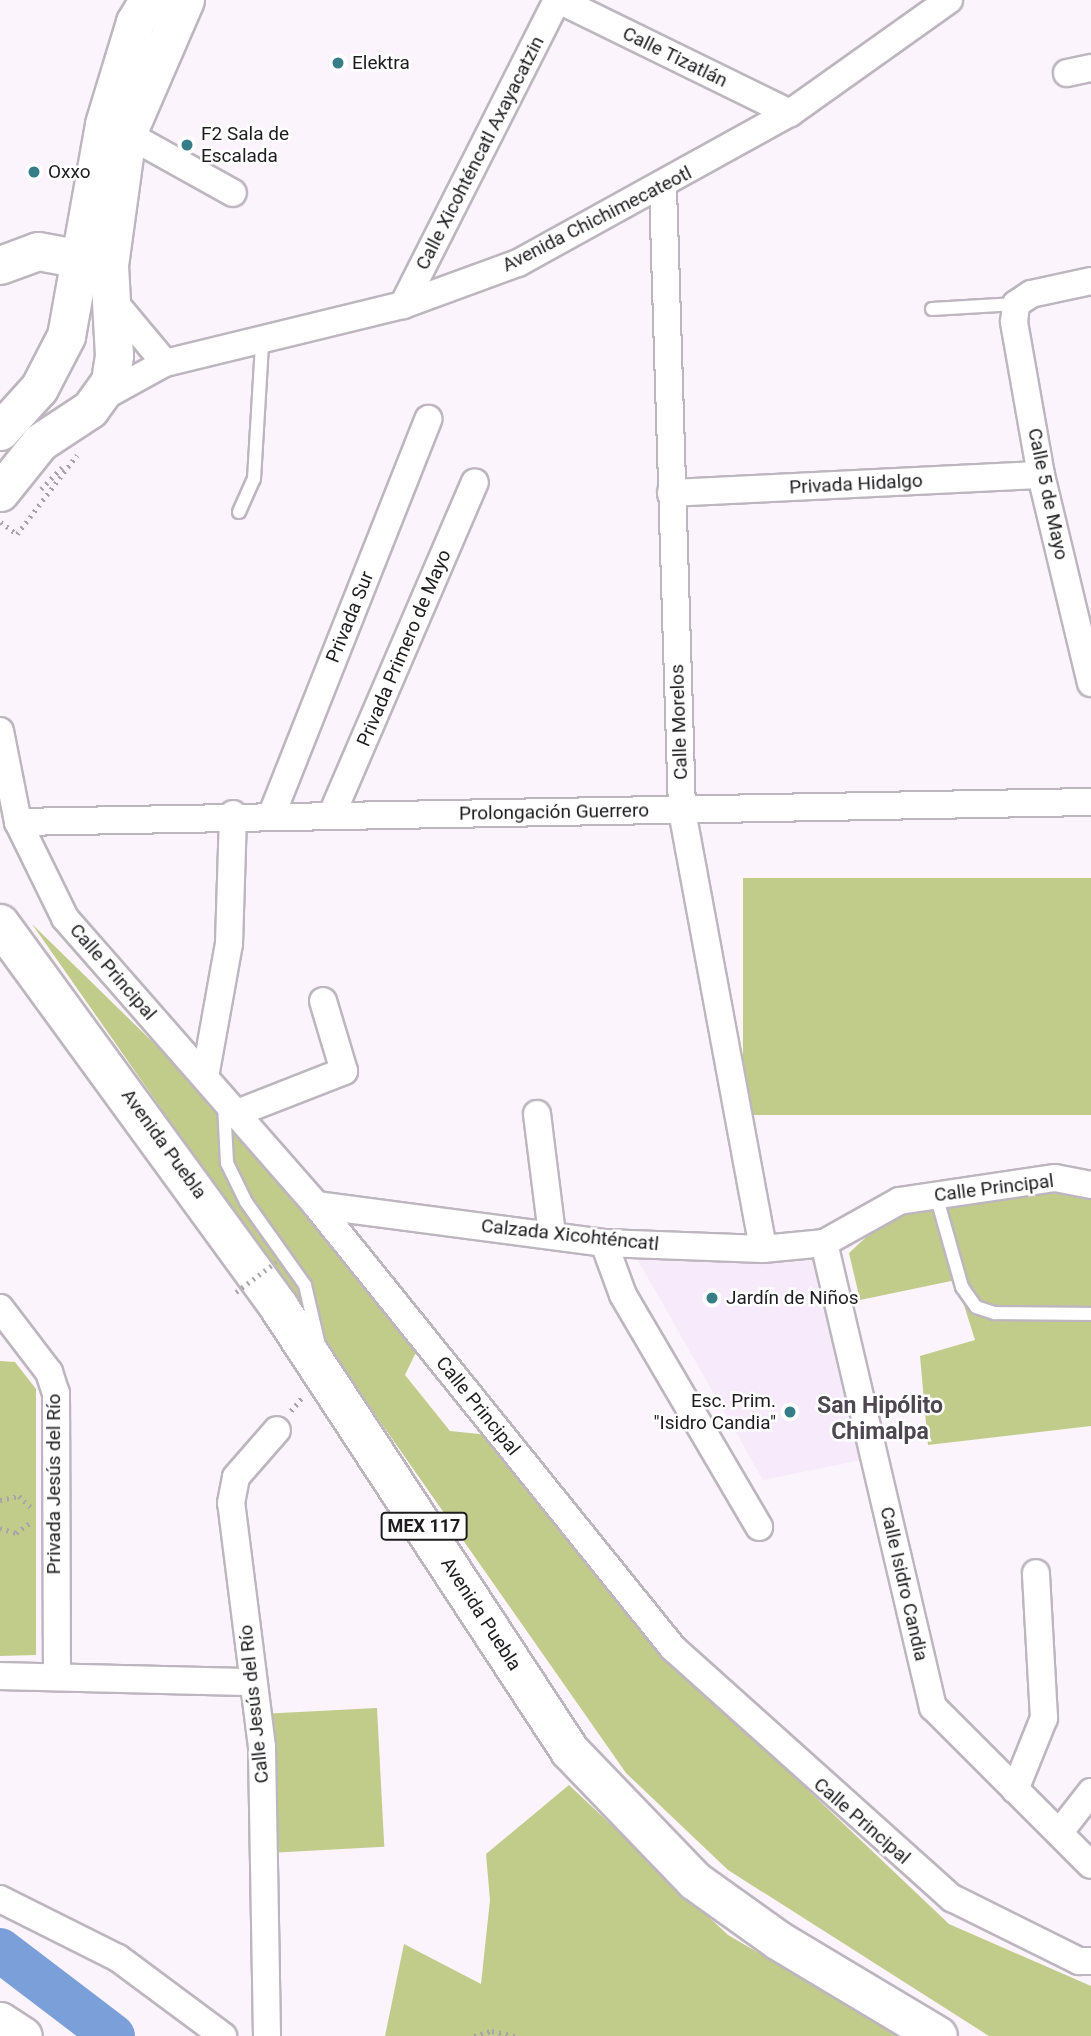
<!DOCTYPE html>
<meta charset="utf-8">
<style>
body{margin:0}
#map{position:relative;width:1091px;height:2036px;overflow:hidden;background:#fbf4fd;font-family:Roboto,sans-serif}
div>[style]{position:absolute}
.built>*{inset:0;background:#f7eafa}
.green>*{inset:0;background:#c1cb8a;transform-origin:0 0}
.river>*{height:44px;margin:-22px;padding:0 22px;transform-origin:22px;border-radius:22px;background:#7ba0d9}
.path>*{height:4.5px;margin-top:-2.25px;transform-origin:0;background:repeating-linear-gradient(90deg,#a8a3aa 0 2px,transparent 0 7px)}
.roads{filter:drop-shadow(2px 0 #bdb6bf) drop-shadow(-2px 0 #bdb6bf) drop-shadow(0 2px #bdb6bf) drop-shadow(0 -2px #bdb6bf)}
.lane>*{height:12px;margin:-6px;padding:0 6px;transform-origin:6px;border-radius:6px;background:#fff}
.street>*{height:26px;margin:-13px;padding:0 13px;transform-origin:13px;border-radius:13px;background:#fff}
.secondary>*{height:37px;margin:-18.5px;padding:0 18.5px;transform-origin:18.5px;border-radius:18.5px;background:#fff}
.primary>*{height:38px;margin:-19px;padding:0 19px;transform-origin:19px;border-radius:19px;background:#fff}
.path-bridge>*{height:4.5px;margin-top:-2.25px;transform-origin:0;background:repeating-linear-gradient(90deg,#a8a3aa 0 2px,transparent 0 7px)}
.dots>*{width:19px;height:19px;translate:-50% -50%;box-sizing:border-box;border:4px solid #fff;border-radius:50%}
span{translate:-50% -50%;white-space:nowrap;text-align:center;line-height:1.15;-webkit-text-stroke:5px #fff;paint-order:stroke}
.shield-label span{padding:2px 5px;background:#fff;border:2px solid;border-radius:5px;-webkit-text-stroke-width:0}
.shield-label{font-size:18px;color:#1e1c1f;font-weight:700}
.street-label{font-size:19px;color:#1e1c1f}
.poi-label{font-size:19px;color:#1e1c1f}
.left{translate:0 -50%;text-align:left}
.right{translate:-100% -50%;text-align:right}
.quarter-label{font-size:23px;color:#4d474f;font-weight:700}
</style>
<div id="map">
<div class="built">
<div style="clip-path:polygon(631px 1248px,820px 1254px,866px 1459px,763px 1480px)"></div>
</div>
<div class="green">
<div style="left:1091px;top:878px;width:237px;height:348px;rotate:90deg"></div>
<div style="clip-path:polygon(32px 924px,209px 1097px,417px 1350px,405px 1375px,450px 1431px,489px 1435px,669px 1658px,949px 1924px,1091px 1986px,1091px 2036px,989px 2036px,728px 1870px,626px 1773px)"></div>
<div style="clip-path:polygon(1091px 1193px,1091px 1426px,928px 1445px,920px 1356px,975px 1340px,956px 1280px,860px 1300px,849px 1253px,889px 1216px,1038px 1194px)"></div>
<div style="clip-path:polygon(0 1361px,15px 1362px,36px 1389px,36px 1655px,0 1656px)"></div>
<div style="left:377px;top:1708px;width:139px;height:107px;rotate:87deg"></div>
<div style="clip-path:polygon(569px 1785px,728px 1935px,901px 2036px,385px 2036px,404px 1944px,481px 1984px,490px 1900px,486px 1854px)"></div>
</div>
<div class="river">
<div style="left:0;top:1950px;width:142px;rotate:37.3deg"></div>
</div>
<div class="path">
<div style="left:41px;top:489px;width:30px;rotate:-46deg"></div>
<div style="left:1px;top:522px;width:20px;rotate:37deg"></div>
<div style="left:17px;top:534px;width:99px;rotate:-52.8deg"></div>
<div style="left:291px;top:1411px;width:19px;rotate:-51deg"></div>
<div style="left:0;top:1500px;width:19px;rotate:-12deg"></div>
<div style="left:19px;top:1496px;width:16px;rotate:43deg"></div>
<div style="left:0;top:1528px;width:17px;rotate:17deg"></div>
<div style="left:16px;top:1533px;width:17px;rotate:-36deg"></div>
<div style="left:474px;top:2036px;width:19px;rotate:-16deg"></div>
<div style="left:492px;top:2031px;width:24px;rotate:12deg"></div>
</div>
<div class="roads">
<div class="lane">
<div style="left:932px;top:309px;width:84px;rotate:-3.4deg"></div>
<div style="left:239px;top:512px;width:36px;rotate:-66deg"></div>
<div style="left:254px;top:479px;width:136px;rotate:-86.6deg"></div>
<div style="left:224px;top:1105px;width:58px;rotate:87deg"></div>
<div style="left:227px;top:1163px;width:43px;rotate:64deg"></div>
<div style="left:246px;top:1202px;width:102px;rotate:54.6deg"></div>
<div style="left:305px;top:1285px;width:62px;rotate:76.9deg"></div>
<div style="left:936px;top:1195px;width:96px;rotate:74.2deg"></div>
<div style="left:962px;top:1287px;width:24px;rotate:55deg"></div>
<div style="left:976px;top:1307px;width:20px;rotate:18deg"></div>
<div style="left:995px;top:1313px;width:96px;rotate:0.6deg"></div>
</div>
<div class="street">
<div style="left:559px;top:0;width:257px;rotate:26.1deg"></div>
<div style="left:1067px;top:73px;width:25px;rotate:-12deg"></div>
<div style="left:127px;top:134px;width:121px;rotate:29.1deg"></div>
<div style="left:663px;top:188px;width:623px;rotate:88.25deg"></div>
<div style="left:682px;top:811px;width:445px;rotate:79.5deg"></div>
<div style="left:1091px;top:281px;width:61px;rotate:167.8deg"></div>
<div style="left:1031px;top:294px;width:18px;rotate:146deg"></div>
<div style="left:1016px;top:304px;width:18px;rotate:96deg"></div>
<div style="left:1014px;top:322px;width:155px;rotate:80deg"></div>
<div style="left:1041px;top:475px;width:214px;rotate:76.5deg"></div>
<div style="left:110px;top:297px;width:86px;rotate:50.2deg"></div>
<div style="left:403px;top:305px;width:342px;rotate:-63.2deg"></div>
<div style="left:101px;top:398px;width:73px;rotate:-28.7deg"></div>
<div style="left:165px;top:363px;width:245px;rotate:-13.7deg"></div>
<div style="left:403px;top:305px;width:122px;rotate:-20.1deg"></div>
<div style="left:518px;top:263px;width:311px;rotate:-28.9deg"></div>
<div style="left:790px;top:113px;width:195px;rotate:-35.4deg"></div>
<div style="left:671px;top:493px;width:370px;rotate:-2.8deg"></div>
<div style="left:0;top:731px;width:93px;rotate:78.8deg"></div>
<div style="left:18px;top:822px;width:107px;rotate:63.9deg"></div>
<div style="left:65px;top:918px;width:381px;rotate:48.8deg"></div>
<div style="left:316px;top:1205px;width:569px;rotate:51.14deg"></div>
<div style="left:673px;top:1648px;width:375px;rotate:41.9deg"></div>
<div style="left:952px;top:1898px;width:142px;rotate:26.4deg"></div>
<div style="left:1079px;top:1961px;width:12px"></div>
<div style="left:272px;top:814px;width:425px;rotate:-68.4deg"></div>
<div style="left:332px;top:814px;width:361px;rotate:-66.7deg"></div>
<div style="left:18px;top:822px;width:1073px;rotate:-1.07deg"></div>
<div style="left:205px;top:1077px;width:136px;rotate:-79.8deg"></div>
<div style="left:229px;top:943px;width:129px;rotate:-88.2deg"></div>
<div style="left:237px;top:1113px;width:115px;rotate:-21.4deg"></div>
<div style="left:344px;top:1071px;width:73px;rotate:-106.7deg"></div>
<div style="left:537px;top:1114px;width:122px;rotate:82.9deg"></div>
<div style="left:316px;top:1205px;width:290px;rotate:7.5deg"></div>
<div style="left:604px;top:1243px;width:159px;rotate:2.2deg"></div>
<div style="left:763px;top:1249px;width:61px;rotate:-5.6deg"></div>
<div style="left:824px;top:1243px;width:86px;rotate:-29.2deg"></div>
<div style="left:899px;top:1201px;width:158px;rotate:-8.4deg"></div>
<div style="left:1055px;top:1178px;width:37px;rotate:11deg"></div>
<div style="left:604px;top:1243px;width:55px;rotate:69.9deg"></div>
<div style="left:623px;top:1295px;width:269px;rotate:59.6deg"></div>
<div style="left:824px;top:1243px;width:477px;rotate:76.8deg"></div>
<div style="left:933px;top:1707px;width:223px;rotate:45deg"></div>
<div style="left:0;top:1308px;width:81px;rotate:52.6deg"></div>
<div style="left:49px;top:1372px;width:22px;rotate:72deg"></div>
<div style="left:56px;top:1393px;width:284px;rotate:89.8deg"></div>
<div style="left:0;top:1676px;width:253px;rotate:1.4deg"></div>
<div style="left:1015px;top:1790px;width:78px;rotate:-68.1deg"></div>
<div style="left:1044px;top:1718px;width:145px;rotate:-93.2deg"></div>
<div style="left:1059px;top:1833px;width:52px;rotate:-52deg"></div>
<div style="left:0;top:1899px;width:132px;rotate:26.6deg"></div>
<div style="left:118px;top:1958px;width:131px;rotate:36.6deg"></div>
<div style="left:267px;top:2036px;width:289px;rotate:-91deg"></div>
<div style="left:262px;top:1747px;width:246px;rotate:-97.2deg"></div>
<div style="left:231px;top:1503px;width:26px;rotate:-79deg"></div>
<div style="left:236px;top:1477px;width:62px;rotate:-48.9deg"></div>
</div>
<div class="secondary">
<div style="left:0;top:265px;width:40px;rotate:-20.2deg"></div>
<div style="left:38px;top:251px;width:66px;rotate:10.5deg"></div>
<div style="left:0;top:431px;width:58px;rotate:-47.8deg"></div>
<div style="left:39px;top:388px;width:59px;rotate:-62.6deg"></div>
<div style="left:66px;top:336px;width:215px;rotate:-79.8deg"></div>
<div style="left:104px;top:124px;width:107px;rotate:-73.1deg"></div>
<div style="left:135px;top:22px;width:26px;rotate:-59deg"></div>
<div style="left:0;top:492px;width:64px;rotate:-51.3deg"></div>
<div style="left:40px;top:442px;width:60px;rotate:-33.4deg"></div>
<div style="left:90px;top:409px;width:34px;rotate:-54deg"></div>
<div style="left:110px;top:381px;width:26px;rotate:-81deg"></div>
<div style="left:114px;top:355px;width:90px;rotate:-93.2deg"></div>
<div style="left:109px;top:265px;width:132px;rotate:-82.2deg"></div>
<div style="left:127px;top:134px;width:146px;rotate:-66.6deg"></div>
<div style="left:0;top:2021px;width:27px;rotate:33deg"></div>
</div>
<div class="primary">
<div style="left:0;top:924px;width:474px;rotate:53.9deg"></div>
<div style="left:279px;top:1307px;width:531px;rotate:56.76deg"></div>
<div style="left:570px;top:1751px;width:180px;rotate:46.1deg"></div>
<div style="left:695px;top:1881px;width:103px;rotate:35.5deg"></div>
<div style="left:779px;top:1941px;width:185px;rotate:30.9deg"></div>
</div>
</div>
<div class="path-bridge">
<div style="left:236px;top:1292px;width:50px;rotate:-36.9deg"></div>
</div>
<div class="dots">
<div style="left:338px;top:63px;background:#367d88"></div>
<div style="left:187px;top:145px;background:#367d88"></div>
<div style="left:34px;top:172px;background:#367d88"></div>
<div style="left:712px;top:1298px;background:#367d88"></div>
<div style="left:790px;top:1412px;background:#367d88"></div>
</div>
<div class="shield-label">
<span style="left:424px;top:1526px">MEX 117</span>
</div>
<div class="street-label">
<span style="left:675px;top:57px;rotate:26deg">Calle Tizatlán</span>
<span style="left:480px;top:153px;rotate:-63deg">Calle Xicohténcatl Axayacatzin</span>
<span style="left:597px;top:219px;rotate:-27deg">Avenida Chichimecateotl</span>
<span style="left:856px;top:484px;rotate:-3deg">Privada Hidalgo</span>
<span style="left:1048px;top:494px;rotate:78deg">Calle 5 de Mayo</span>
<span style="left:350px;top:617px;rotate:-68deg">Privada Sur</span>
<span style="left:404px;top:648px;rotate:-67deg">Privada Primero de Mayo</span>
<span style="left:679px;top:722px;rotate:-92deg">Calle Morelos</span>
<span style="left:554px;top:812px;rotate:-1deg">Prolongación Guerrero</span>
<span style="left:113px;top:972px;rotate:49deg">Calle Principal</span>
<span style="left:164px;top:1144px;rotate:54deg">Avenida Puebla</span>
<span style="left:994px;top:1188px;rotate:-7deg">Calle Principal</span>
<span style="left:570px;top:1235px;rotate:6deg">Calzada Xicohténcatl</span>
<span style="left:478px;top:1406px;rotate:51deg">Calle Principal</span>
<span style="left:54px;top:1484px;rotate:-90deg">Privada Jesús del Río</span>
<span style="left:904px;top:1584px;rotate:77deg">Calle Isidro Candia</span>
<span style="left:481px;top:1614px;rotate:57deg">Avenida Puebla</span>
<span style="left:254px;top:1704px;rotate:-96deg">Calle Jesús del Río</span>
<span style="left:862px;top:1821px;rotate:41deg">Calle Principal</span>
</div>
<div class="poi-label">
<span class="left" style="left:352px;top:63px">Elektra</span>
<span class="left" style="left:201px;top:145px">F2 Sala de<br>Escalada</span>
<span class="left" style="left:48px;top:172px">Oxxo</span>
<span class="left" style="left:726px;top:1298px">Jardín de Niños</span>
<span class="right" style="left:776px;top:1412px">Esc. Prim.<br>"Isidro Candia"</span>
</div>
<div class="quarter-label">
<span style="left:880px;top:1419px">San Hipólito<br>Chimalpa</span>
</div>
</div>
